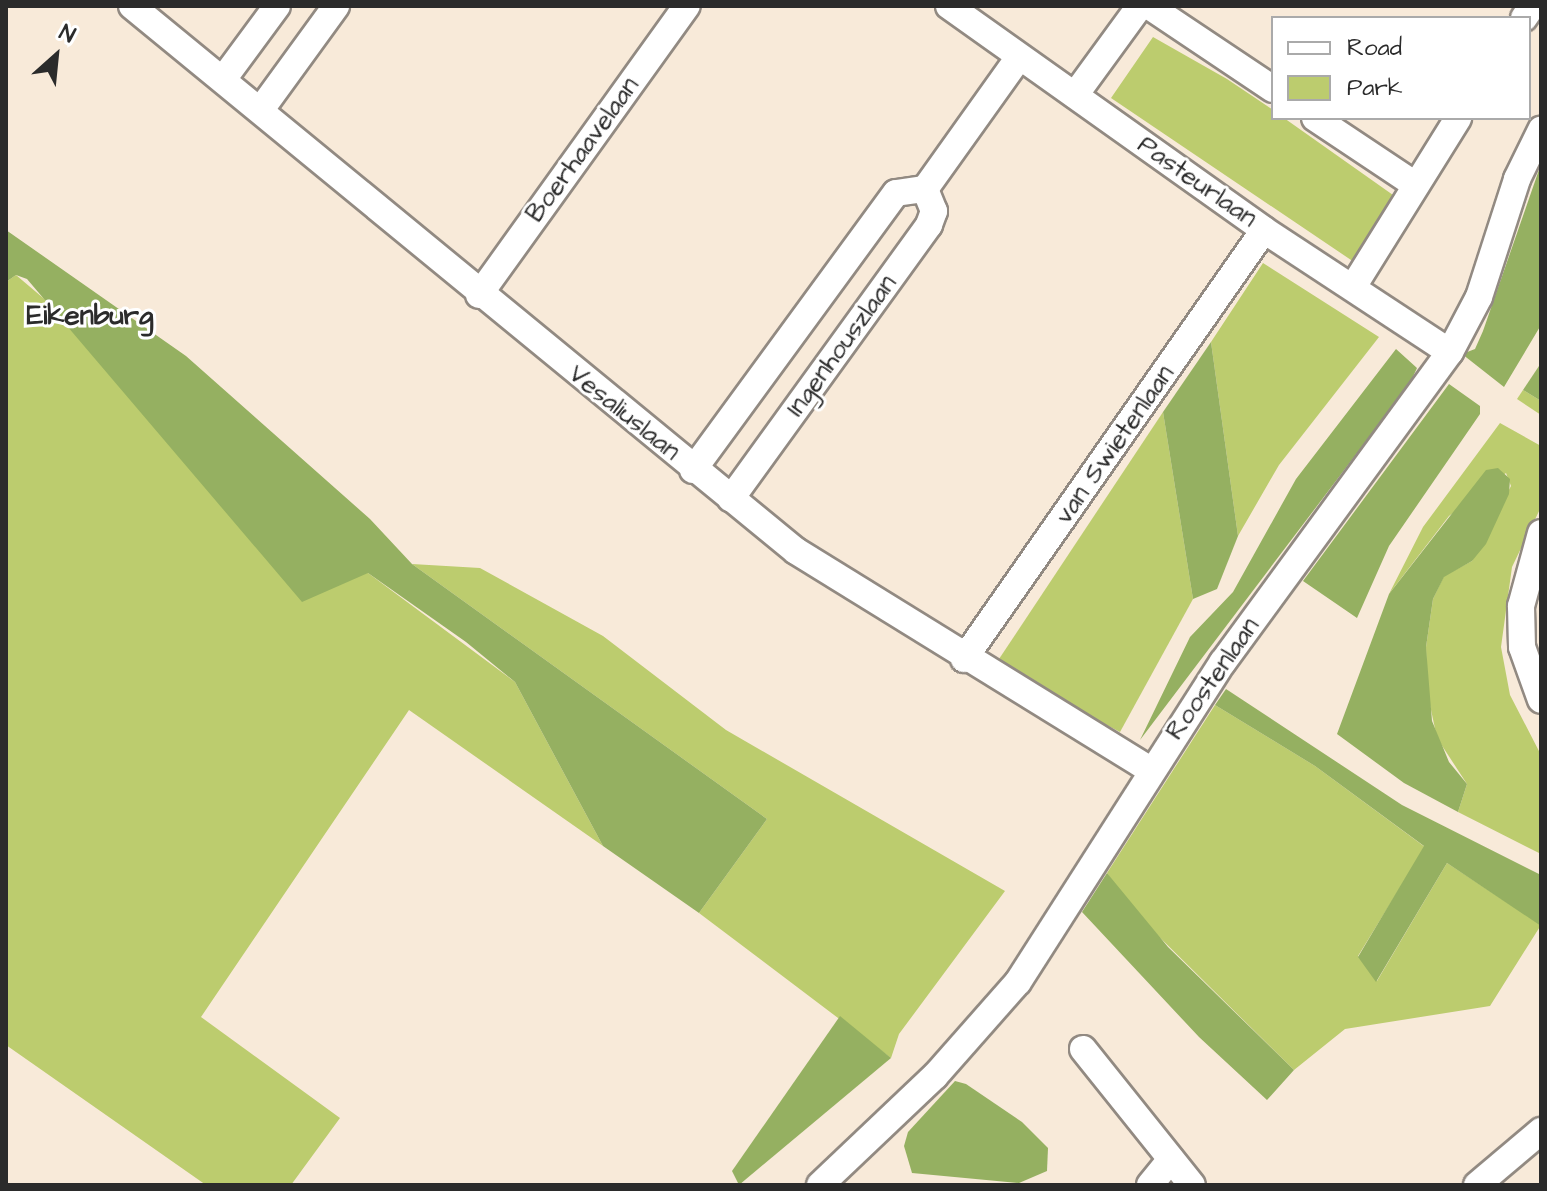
<!DOCTYPE html>
<style>
body{margin:0}
#map{position:relative;width:1547px;height:1191px;overflow:hidden;background:#f8ead9;font-family:"Architects Daughter",sans-serif}
div>[style]{position:absolute}
.green>*{inset:0;background:#bccc6e}
.forest>*{inset:0;background:#95b061}
.roads{filter:drop-shadow(2px 0 #928a82) drop-shadow(-2px 0 #928a82) drop-shadow(0 2px #928a82) drop-shadow(0 -2px #928a82)}
.minor>*{height:26px;margin:-13px;padding:0 13px;transform-origin:13px;border-radius:13px;background:#fff}
span{translate:-50% -50%;white-space:nowrap;text-align:center;line-height:1.15;-webkit-text-stroke:6px #fff;paint-order:stroke}
.street-label{font-size:26px;color:#2b2b2b}
.neighbourhood-label{font-size:28px;color:#2b2b2b;font-weight:700}
.frame{position:absolute;inset:0;border:8px solid #2b2b2b;pointer-events:none}
.legend{position:absolute;left:1271px;top:16px;width:260px;height:104px;box-sizing:border-box;background:#fff;border:2px solid #aaa;margin:0;padding:10px 14px;list-style:none;font-size:24px;color:#2b2b2b}
.legend li{display:flex;align-items:center;gap:16px;height:40px}
.legend b{width:40px;border:2px solid #aaa}
.north{position:absolute;left:16px;top:16px;width:80px;height:80px;-webkit-text-stroke:6px #fff;paint-order:stroke;rotate:27deg;font-size:22px;font-weight:700;line-height:32px;text-align:center;color:#2b2b2b}
.north::after{content:'';display:block;margin:auto;width:28px;height:36px;background:#2b2b2b;clip-path:polygon(50% 0,100% 100%,50% 72%,0 100%)}
</style>
<div id="map">
<div class="green">
<div style="clip-path:polygon(1153px 37px,1227px 79px,1273px 110px,1273px 118px,1284px 118px,1393px 195px,1354px 262px,1111px 98px)"></div>
<div style="clip-path:polygon(1263px 263px,1379px 337px,1279px 465px,1238px 536px,1211px 342px)"></div>
<div style="clip-path:polygon(16px 275px,368px 573px,515px 682px,603px 846px,409px 710px,201px 1017px,340px 1118px,291px 1185px,206px 1185px,6px 1045px,6px 282px)"></div>
<div style="clip-path:polygon(1523px 390px,1541px 401px,1541px 415px,1517px 399px)"></div>
<div style="clip-path:polygon(1163px 412px,1193px 599px,1120px 732px,1045px 693px,999px 659px)"></div>
<div style="clip-path:polygon(1500px 423px,1541px 446px,1541px 507px,1512px 567px,1501px 647px,1510px 695px,1541px 755px,1541px 854px,1458px 812px,1467px 784px,1437px 738px,1427px 691px,1426px 647px,1433px 599px,1444px 576px,1472px 561px,1511px 486px,1506px 473px,1449px 516px,1389px 594px,1423px 527px)"></div>
<div style="clip-path:polygon(412px 564px,480px 568px,603px 636px,726px 730px,1005px 891px,899px 1034px,891px 1058px,699px 913px,767px 819px)"></div>
<div style="clip-path:polygon(1215px 705px,1315px 766px,1425px 847px,1358px 956px,1377px 981px,1447px 863px,1541px 925px,1490px 1006px,1345px 1029px,1294px 1070px,1130px 908px,1107px 873px)"></div>
</div>
<div class="forest">
<div style="clip-path:polygon(1541px 164px,1541px 325px,1504px 387px,1462px 354px,1475px 349px,1483px 331px)"></div>
<div style="clip-path:polygon(6px 230px,186px 356px,370px 519px,412px 564px,767px 819px,699px 913px,603px 846px,515px 682px,466px 642px,368px 573px,302px 602px,27px 279px,16px 275px,6px 282px)"></div>
<div style="clip-path:polygon(1211px 342px,1238px 536px,1217px 589px,1193px 599px,1163px 412px)"></div>
<div style="clip-path:polygon(1396px 349px,1417px 368px,1410px 383px,1140px 740px,1190px 637px,1233px 592px,1296px 479px)"></div>
<div style="clip-path:polygon(1541px 363px,1541px 401px,1523px 390px)"></div>
<div style="clip-path:polygon(1449px 384px,1480px 406px,1480px 414px,1389px 546px,1357px 618px,1303px 581px)"></div>
<div style="clip-path:polygon(1498px 468px,1510px 479px,1509px 494px,1486px 544px,1472px 561px,1444px 577px,1433px 599px,1426px 647px,1432px 721px,1449px 762px,1467px 784px,1458px 812px,1404px 783px,1337px 734px,1389px 594px,1486px 470px)"></div>
<div style="clip-path:polygon(1226px 689px,1402px 805px,1541px 875px,1541px 926px,1447px 863px,1376px 982px,1358px 957px,1424px 846px,1315px 766px,1215px 705px)"></div>
<div style="clip-path:polygon(1107px 873px,1168px 947px,1294px 1070px,1267px 1100px,1199px 1037px,1082px 912px)"></div>
<div style="clip-path:polygon(840px 1016px,891px 1058px,739px 1185px,732px 1171px)"></div>
<div style="clip-path:polygon(955px 1081px,966px 1084px,1022px 1122px,1048px 1148px,1047px 1171px,1019px 1183px,912px 1173px,904px 1146px,908px 1132px)"></div>
</div>
<div class="roads">
<div class="minor">
<div style="left:132px;top:6px;width:859px;rotate:39.38deg"></div>
<div style="left:796px;top:551px;width:417px;rotate:31.7deg"></div>
<div style="left:949px;top:6px;width:387px;rotate:35.4deg"></div>
<div style="left:1264px;top:230px;width:222px;rotate:33.3deg"></div>
<div style="left:1149px;top:6px;width:149px;rotate:33.8deg"></div>
<div style="left:1524px;top:18px;width:14px;rotate:-56deg"></div>
<div style="left:224px;top:78px;width:89px;rotate:-53.6deg"></div>
<div style="left:1075px;top:95px;width:110px;rotate:-53.9deg"></div>
<div style="left:262px;top:108px;width:126px;rotate:-54deg"></div>
<div style="left:1315px;top:118px;width:119px;rotate:33.7deg"></div>
<div style="left:925px;top:189px;width:162px;rotate:-54.5deg"></div>
<div style="left:1353px;top:287px;width:199px;rotate:-58.1deg"></div>
<div style="left:479px;top:295px;width:356px;rotate:-54.3deg"></div>
<div style="left:693px;top:470px;width:343px;rotate:-53.8deg"></div>
<div style="left:896px;top:193px;width:29px;rotate:-8deg"></div>
<div style="left:925px;top:189px;width:24px;rotate:68deg"></div>
<div style="left:934px;top:211px;width:15px;rotate:110deg"></div>
<div style="left:929px;top:225px;width:338px;rotate:125.9deg"></div>
<div style="left:1541px;top:533px;width:76px;rotate:105.3deg"></div>
<div style="left:1521px;top:606px;width:41px;rotate:88.6deg"></div>
<div style="left:1522px;top:647px;width:56px;rotate:70.3deg"></div>
<div style="left:964px;top:659px;width:523px;rotate:-55.03deg"></div>
<div style="left:1083px;top:1049px;width:174px;rotate:51.3deg"></div>
<div style="left:820px;top:1185px;width:158px;rotate:-43.5deg"></div>
<div style="left:935px;top:1076px;width:125px;rotate:-48.6deg"></div>
<div style="left:1018px;top:982px;width:380px;rotate:-57.4deg"></div>
<div style="left:1223px;top:662px;width:384px;rotate:-53.8deg"></div>
<div style="left:1450px;top:352px;width:62px;rotate:-62.2deg"></div>
<div style="left:1479px;top:297px;width:124px;rotate:-72.1deg"></div>
<div style="left:1517px;top:179px;width:55px;rotate:-63.9deg"></div>
<div style="left:1150px;top:1185px;width:33px;rotate:-51deg"></div>
<div style="left:1477px;top:1185px;width:84px;rotate:-40.2deg"></div>
</div>
</div>
<div class="street-label">
<span style="left:583px;top:150px;rotate:-54deg">Boerhaavelaan</span>
<span style="left:1197px;top:182px;rotate:35deg">Pasteurlaan</span>
<span style="left:842px;top:346px;rotate:-54deg">Ingenhouszlaan</span>
<span style="left:624px;top:413px;rotate:39deg">Vesaliuslaan</span>
<span style="left:1115px;top:445px;rotate:-55deg">van Swietenlaan</span>
<span style="left:1213px;top:679px;rotate:-55deg">Roostenlaan</span>
</div>
<div class="neighbourhood-label">
<span style="left:90px;top:316px">Eikenburg</span>
</div>
<div class="frame"></div>
<ul class="legend">
<li><b style="height:10px;background:#fff"></b>Road</li>
<li><b style="height:22px;background:#bccc6e"></b>Park</li>
</ul>
<div class="north">N</div>
</div>
